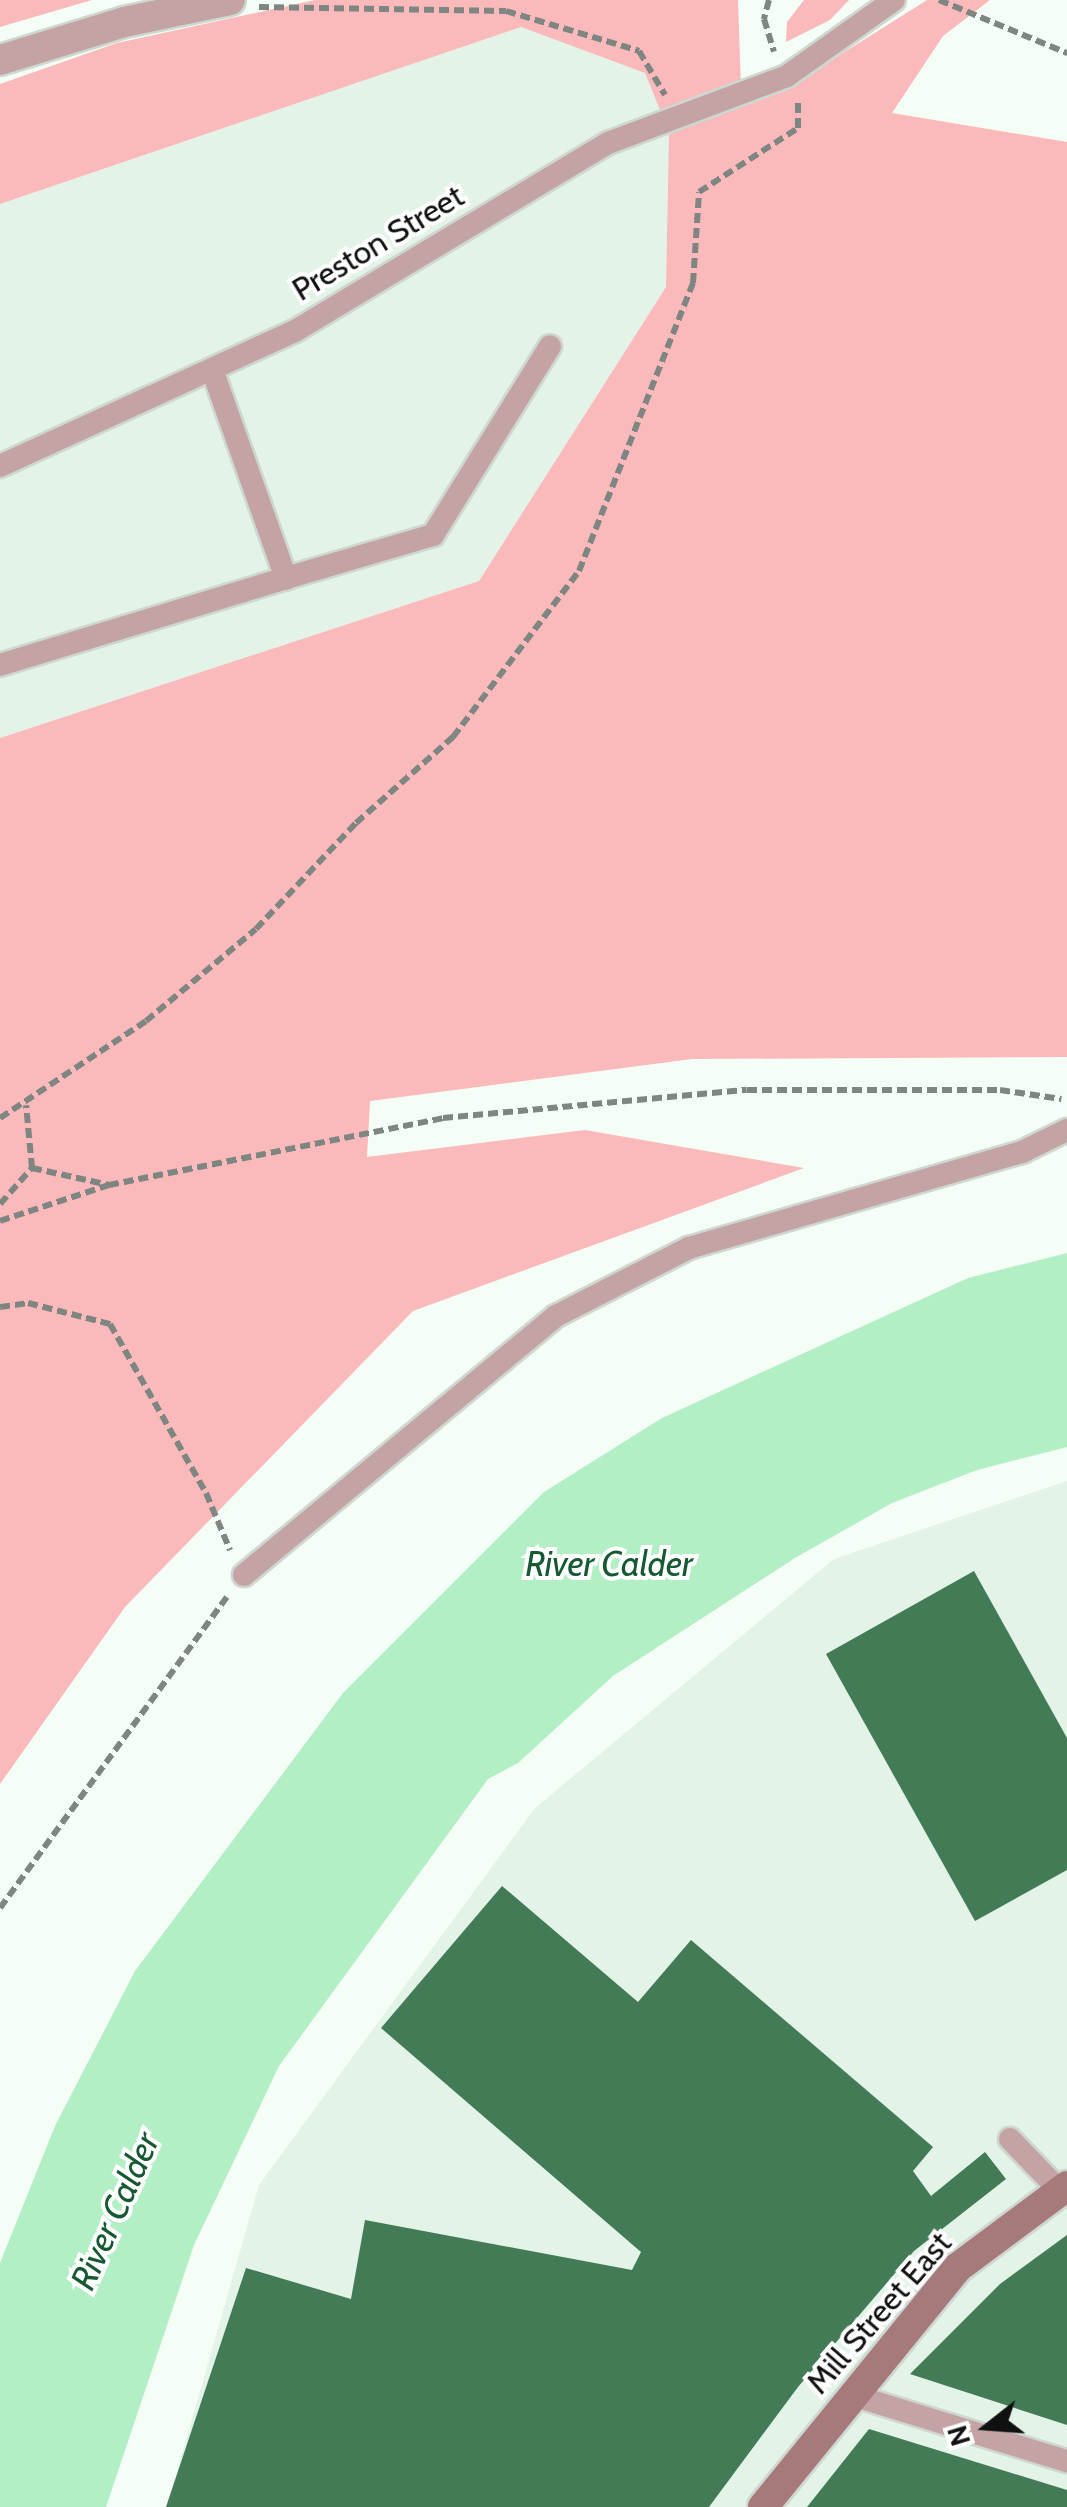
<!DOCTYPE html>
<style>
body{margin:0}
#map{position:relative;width:1067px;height:2507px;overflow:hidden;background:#f4fdf6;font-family:Cabin,sans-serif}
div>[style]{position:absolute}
.built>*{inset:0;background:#e3f3e7}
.green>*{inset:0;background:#fab9ba}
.water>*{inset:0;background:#b3efc5}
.building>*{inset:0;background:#427b56}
.path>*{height:6px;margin-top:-3px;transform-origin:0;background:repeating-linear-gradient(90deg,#7f8581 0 10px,transparent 0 15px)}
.roads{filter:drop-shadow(2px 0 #cfd7d1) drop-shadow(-2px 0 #cfd7d1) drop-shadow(0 2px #cfd7d1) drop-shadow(0 -2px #cfd7d1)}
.lane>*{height:22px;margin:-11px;padding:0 11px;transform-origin:11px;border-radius:11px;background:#c3a3a3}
.street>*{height:30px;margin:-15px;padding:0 15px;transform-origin:15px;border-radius:15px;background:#c3a3a3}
.secondary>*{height:30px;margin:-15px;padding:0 15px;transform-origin:15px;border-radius:15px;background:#a6797a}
span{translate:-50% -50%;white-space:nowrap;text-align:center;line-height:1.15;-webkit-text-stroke:8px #fff;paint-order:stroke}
.street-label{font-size:32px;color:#0e110f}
.water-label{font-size:35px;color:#175933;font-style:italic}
.north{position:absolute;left:937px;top:2377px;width:100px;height:100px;-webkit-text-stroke:8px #fff;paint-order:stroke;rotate:253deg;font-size:28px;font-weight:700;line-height:40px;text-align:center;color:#0e110f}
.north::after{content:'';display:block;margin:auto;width:35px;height:45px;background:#0e110f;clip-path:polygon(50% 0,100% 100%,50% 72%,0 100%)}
</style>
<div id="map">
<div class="built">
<div style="clip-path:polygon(521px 27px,645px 73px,669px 132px,666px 287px,479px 581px,0 738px,0 204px)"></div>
<div style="clip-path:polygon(1067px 1481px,1067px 2507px,167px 2507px,259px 2185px,535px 1808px,834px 1559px)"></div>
</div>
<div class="green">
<div style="clip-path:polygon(0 0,92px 0,0 27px)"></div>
<div style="clip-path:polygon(315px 0,738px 0,741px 88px,778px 94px,927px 0,990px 0,943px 36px,892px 113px,1067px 142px,1067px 1057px,692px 1059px,370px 1101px,367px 1157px,585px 1130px,804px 1168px,413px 1311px,125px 1607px,0 1784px,0 738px,479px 581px,666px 287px,669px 132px,645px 73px,521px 27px,0 204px,0 84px,117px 43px)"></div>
<div style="clip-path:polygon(804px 0,849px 0,830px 20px,786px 42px,787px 22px)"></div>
</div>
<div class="water">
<div style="clip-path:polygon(1067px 1253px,1067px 1447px,977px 1470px,892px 1503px,795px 1558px,613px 1676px,518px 1763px,488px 1779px,279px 2066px,194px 2245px,106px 2507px,0 2507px,0 2263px,55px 2126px,135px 1971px,343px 1693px,544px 1492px,662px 1418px,968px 1278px)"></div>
</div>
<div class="building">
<div style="clip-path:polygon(974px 1571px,1067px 1738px,1067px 1870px,975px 1921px,826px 1654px)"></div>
<div style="clip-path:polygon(502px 1886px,638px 2002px,691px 1940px,933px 2147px,913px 2171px,931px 2196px,985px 2152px,1006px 2179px,914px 2251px,798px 2387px,709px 2507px,166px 2507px,246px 2268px,351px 2299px,365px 2220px,632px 2270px,641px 2252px,381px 2028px)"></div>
<div style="clip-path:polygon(1067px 2235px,1067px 2425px,910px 2374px,1000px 2284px)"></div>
<div style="clip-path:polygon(869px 2429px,1067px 2490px,1067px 2507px,807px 2507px)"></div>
</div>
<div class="path">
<div style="left:769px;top:0;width:20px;rotate:105deg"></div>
<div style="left:764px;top:19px;width:34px;rotate:73deg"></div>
<div style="left:939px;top:0;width:139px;rotate:22.5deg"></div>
<div style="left:259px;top:7px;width:247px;rotate:0.9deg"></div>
<div style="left:506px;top:11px;width:139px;rotate:16.7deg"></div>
<div style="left:639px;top:51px;width:51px;rotate:59.4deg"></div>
<div style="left:0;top:1118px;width:175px;rotate:-33.6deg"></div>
<div style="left:146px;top:1021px;width:143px;rotate:-39.9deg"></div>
<div style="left:256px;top:929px;width:146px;rotate:-46.7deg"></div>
<div style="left:356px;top:823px;width:130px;rotate:-41.6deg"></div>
<div style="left:453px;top:737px;width:208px;rotate:-52.8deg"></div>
<div style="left:579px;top:571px;width:310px;rotate:-68.4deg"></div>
<div style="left:693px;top:283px;width:91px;rotate:-86.2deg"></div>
<div style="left:699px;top:192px;width:118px;rotate:-32.9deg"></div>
<div style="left:798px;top:128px;width:30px;rotate:-90deg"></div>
<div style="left:32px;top:1168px;width:79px;rotate:12.4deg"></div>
<div style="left:0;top:1204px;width:48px;rotate:-48.4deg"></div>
<div style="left:32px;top:1168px;width:63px;rotate:-95.4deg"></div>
<div style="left:0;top:1221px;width:115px;rotate:-18.3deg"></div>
<div style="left:109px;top:1185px;width:341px;rotate:-11.3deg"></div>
<div style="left:443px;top:1118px;width:305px;rotate:-5.3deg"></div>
<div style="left:747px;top:1090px;width:253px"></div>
<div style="left:1000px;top:1090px;width:62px;rotate:8.4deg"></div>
<div style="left:0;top:1307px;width:28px;rotate:-8deg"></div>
<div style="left:28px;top:1303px;width:85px;rotate:14.4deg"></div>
<div style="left:110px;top:1324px;width:194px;rotate:60.4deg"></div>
<div style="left:206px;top:1493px;width:62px;rotate:67.2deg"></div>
<div style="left:0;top:1908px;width:385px;rotate:-53.9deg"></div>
</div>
<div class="roads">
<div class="lane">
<div style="left:213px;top:372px;width:219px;rotate:70.5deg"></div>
<div style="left:286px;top:578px;width:153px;rotate:-16.3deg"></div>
<div style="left:433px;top:535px;width:222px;rotate:-58.2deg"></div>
<div style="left:0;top:466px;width:324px;rotate:-24.6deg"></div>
<div style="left:295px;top:331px;width:365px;rotate:-31deg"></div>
<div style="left:608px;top:143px;width:191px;rotate:-20.5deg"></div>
<div style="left:787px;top:76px;width:131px;rotate:-35.4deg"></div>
<div style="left:0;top:665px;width:299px;rotate:-16.9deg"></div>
<div style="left:244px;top:1575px;width:405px;rotate:-39.7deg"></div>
<div style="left:556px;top:1316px;width:149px;rotate:-27.1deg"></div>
<div style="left:689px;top:1248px;width:347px;rotate:-16.1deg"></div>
<div style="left:1022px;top:1152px;width:50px;rotate:-26.1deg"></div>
<div style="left:1010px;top:2139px;width:72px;rotate:46.1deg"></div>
<div style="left:852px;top:2395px;width:225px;rotate:17.1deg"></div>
</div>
<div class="street">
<div style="left:0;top:60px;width:130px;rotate:-17deg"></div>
<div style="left:124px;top:22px;width:108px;rotate:-11.7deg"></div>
</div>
<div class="secondary">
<div style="left:763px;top:2507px;width:308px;rotate:-50.9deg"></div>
<div style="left:957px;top:2268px;width:137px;rotate:-36.7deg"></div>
</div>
</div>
<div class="street-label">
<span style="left:378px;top:243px;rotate:-31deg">Preston Street</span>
<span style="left:879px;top:2313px;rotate:-49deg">Mill Street East</span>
</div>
<div class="water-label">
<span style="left:609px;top:1564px">River Calder</span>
<span style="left:115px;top:2211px;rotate:-66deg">River Calder</span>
</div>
<div class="north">N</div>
</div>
